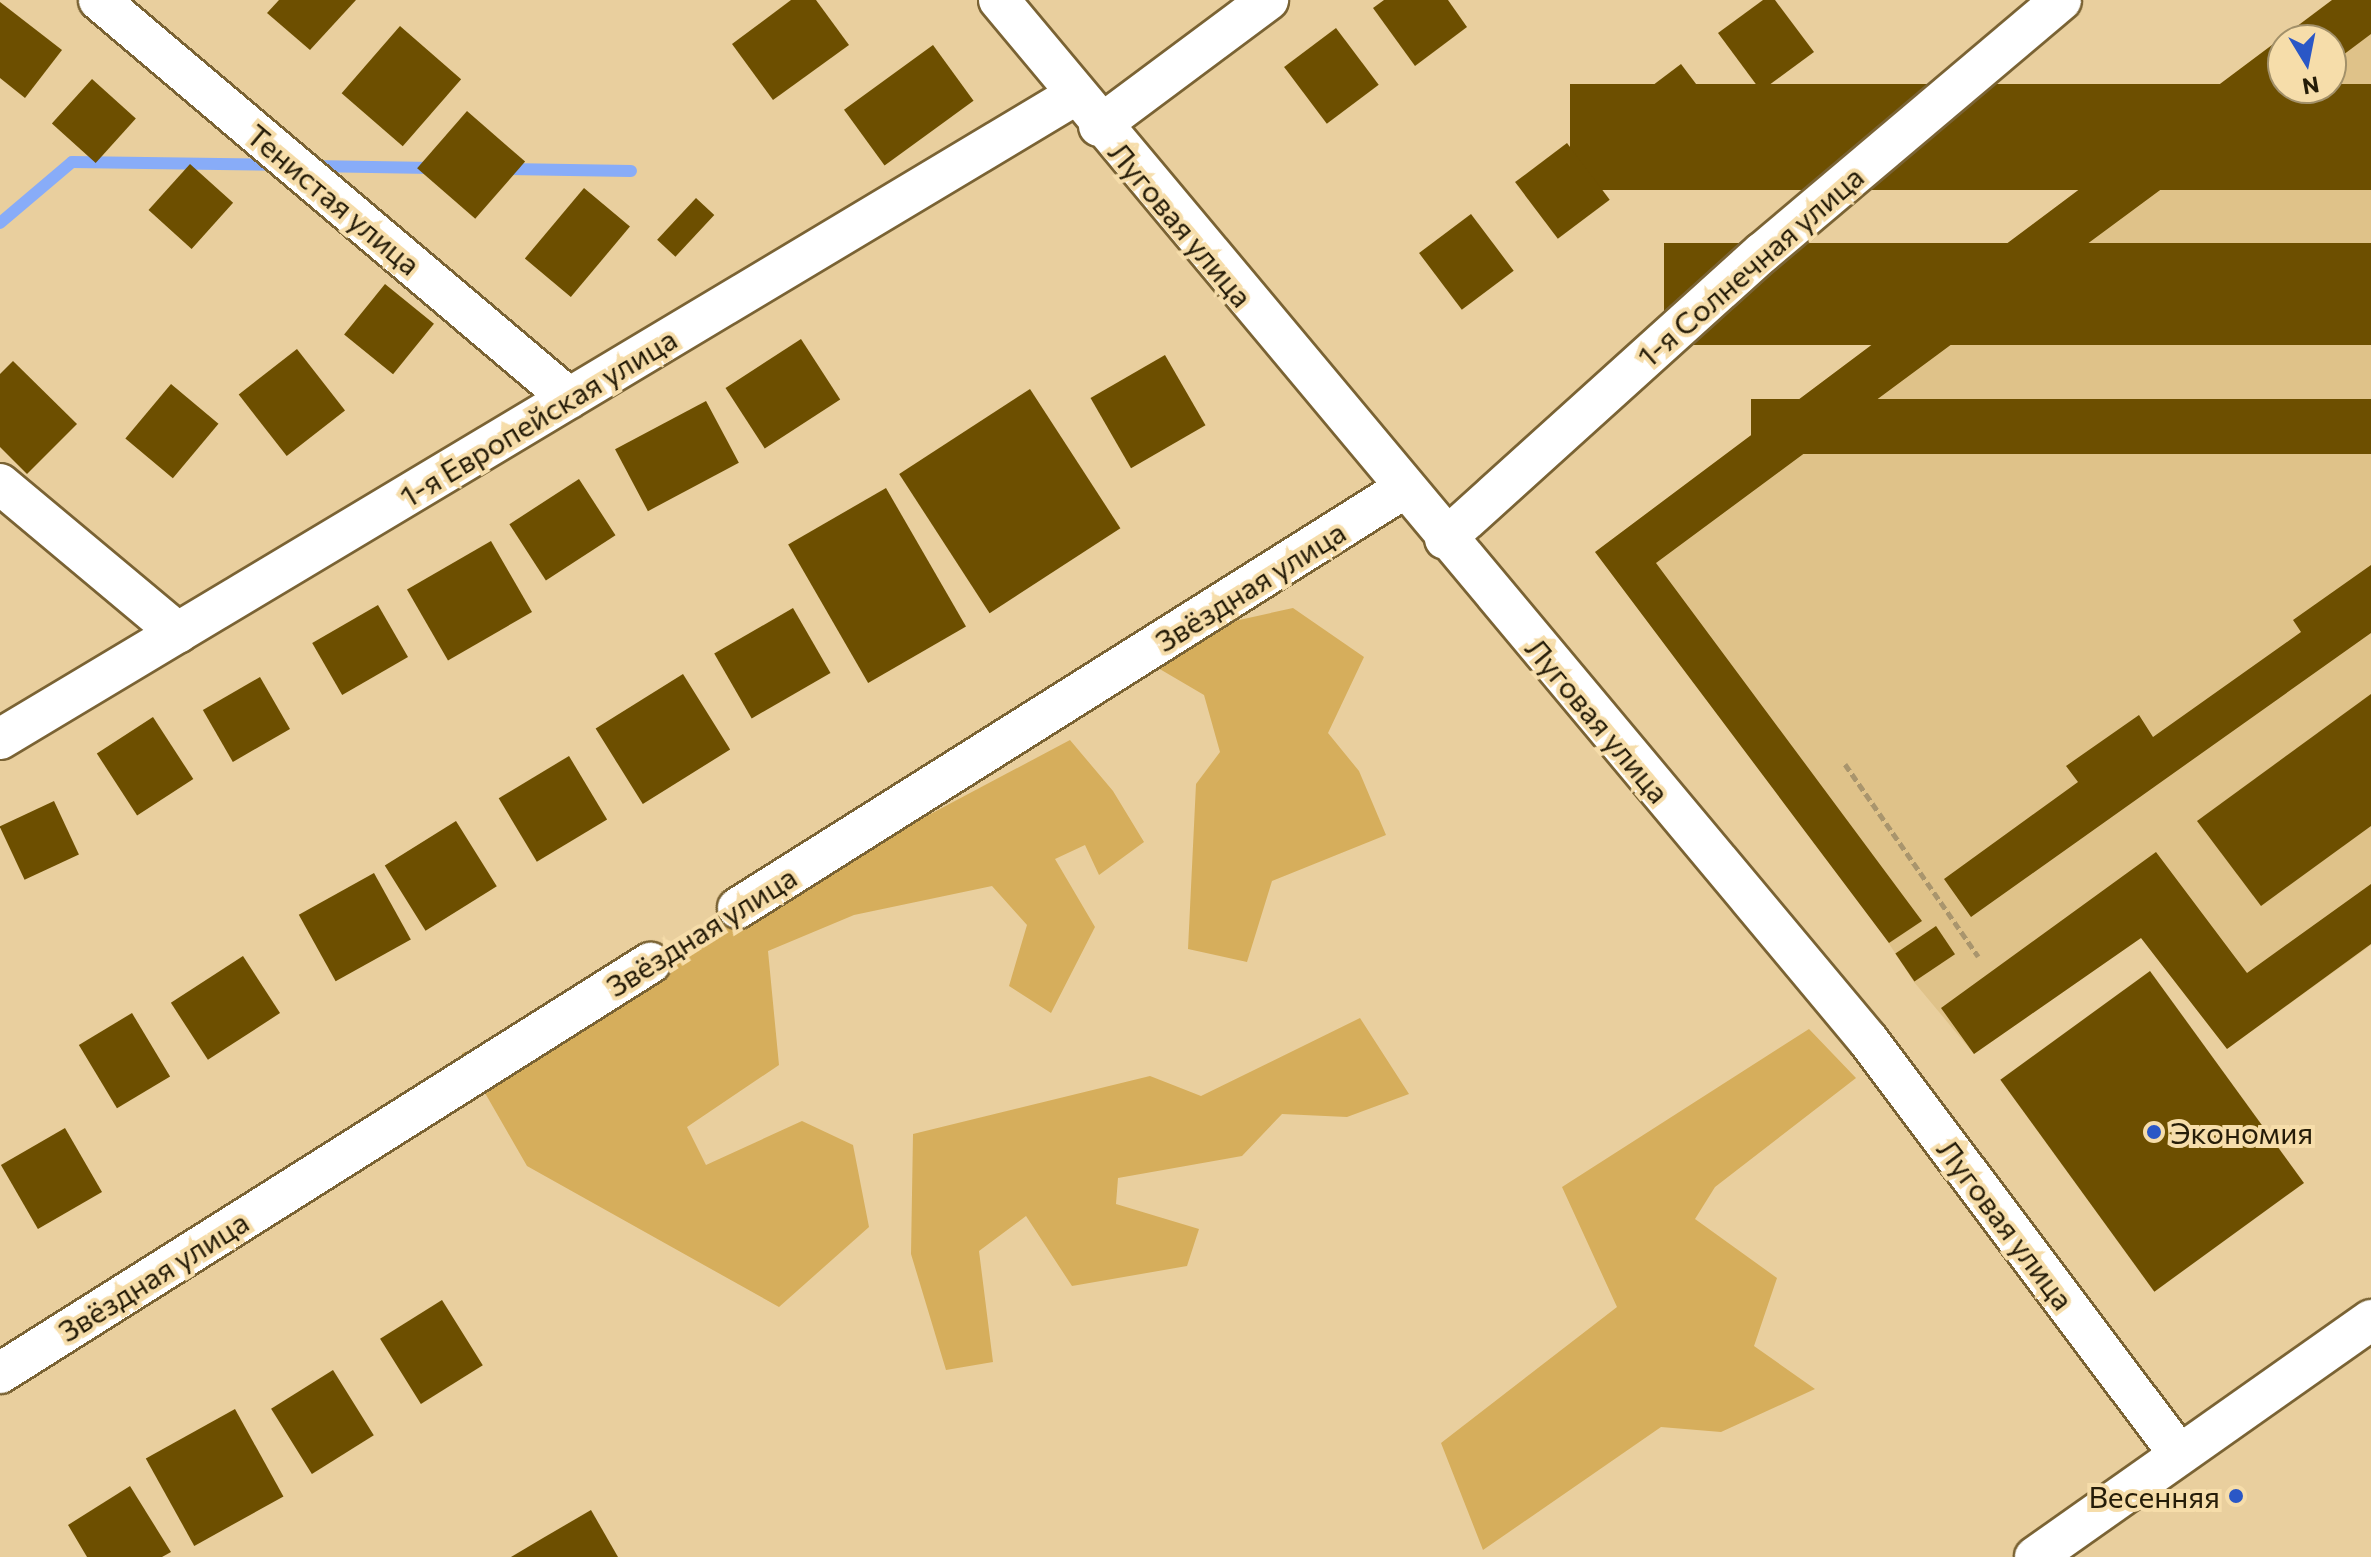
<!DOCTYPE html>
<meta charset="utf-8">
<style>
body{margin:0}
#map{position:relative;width:2371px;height:1557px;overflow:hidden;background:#e9cf9e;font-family:Commissioner,sans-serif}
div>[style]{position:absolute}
.built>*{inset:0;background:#dfc289}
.green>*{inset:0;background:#d6ae5c}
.stream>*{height:12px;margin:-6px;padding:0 6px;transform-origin:6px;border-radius:6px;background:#88acf8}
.building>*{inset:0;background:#6d4f00;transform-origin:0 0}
.path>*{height:5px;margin-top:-2.5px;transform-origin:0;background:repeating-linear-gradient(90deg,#a9956d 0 8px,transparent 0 12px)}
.roads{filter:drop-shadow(2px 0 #7a6334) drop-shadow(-2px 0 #7a6334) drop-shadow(0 2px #7a6334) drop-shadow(0 -2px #7a6334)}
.minor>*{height:40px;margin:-20px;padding:0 20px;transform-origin:20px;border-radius:20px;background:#fff}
.dots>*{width:22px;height:22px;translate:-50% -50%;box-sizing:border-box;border:4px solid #f6ddaa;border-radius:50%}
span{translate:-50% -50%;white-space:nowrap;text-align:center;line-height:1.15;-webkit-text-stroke:8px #f6ddaa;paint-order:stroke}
.street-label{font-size:30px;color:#251c08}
.poi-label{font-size:30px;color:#251c08}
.left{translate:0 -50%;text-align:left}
.right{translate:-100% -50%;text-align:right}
.north{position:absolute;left:2267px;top:24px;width:80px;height:80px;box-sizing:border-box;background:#f6ddaa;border:2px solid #a29069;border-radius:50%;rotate:170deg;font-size:22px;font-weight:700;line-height:32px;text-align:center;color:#251c08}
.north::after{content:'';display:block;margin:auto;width:28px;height:36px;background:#2a57c6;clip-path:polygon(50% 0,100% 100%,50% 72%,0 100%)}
</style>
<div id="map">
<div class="built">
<div style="clip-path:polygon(evenodd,2332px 0,2371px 0,2371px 945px,2227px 1049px,2141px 938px,1974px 1054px,1914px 982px,1869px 913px,1595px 552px,2332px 0,2283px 40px,2331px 40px,2331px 88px,2283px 88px,2283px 40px)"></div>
</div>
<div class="green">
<div style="clip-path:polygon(1293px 608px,1364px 657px,1328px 733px,1359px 771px,1386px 835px,1272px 881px,1247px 962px,1188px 949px,1196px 784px,1220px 752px,1204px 695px,1158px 668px,1212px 626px)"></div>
<div style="clip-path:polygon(1070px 740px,1113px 791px,1144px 842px,1099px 875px,1085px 845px,1055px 859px,1095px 927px,1051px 1013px,1009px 986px,1027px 925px,992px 886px,854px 915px,768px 951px,779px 1065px,687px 1127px,706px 1165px,802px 1121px,853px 1145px,869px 1227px,779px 1307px,527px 1166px,462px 1053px,509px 1038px)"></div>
<div style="clip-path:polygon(1360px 1018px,1409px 1094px,1347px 1117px,1282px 1114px,1242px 1156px,1118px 1178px,1116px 1204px,1199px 1229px,1187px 1266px,1072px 1286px,1026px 1216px,979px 1251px,993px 1362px,946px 1370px,911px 1254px,913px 1134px,1150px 1076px,1201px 1096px)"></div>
<div style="clip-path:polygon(1809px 1029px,1856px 1078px,1715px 1187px,1695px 1219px,1777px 1278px,1754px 1346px,1815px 1389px,1721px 1432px,1661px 1427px,1483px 1550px,1441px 1443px,1617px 1307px,1562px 1187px)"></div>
</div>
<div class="stream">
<div style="left:311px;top:166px;width:121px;rotate:0.9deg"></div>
<div style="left:503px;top:169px;width:128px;rotate:0.9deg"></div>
<div style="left:0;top:223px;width:94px;rotate:-40.3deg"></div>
<div style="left:72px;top:162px;width:204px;rotate:0.8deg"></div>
</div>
<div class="building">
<div style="clip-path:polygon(279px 0,356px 0,310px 50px,267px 13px)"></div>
<div style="clip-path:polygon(791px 0,816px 0,849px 45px,773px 100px,732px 44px)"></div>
<div style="clip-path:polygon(1384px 0,1448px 0,1467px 27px,1415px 66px,1373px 8px)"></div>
<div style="clip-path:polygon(1763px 0,1775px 0,1814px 52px,1761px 91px,1718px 33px)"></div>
<div style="clip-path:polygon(2332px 0,2371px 0,2371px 34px,2331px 64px,2331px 40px,2283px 40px,2283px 88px,2298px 88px,1656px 563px,1922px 921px,1889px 943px,1595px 552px)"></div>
<div style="clip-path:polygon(0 2px,62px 50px,25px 98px,0 78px)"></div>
<div style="left:400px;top:26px;width:81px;height:89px;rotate:41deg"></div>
<div style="left:1336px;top:28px;width:71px;height:65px;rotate:53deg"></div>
<div style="left:933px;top:45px;width:69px;height:110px;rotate:54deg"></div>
<div style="left:1681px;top:64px;width:71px;height:66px;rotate:53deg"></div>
<div style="left:92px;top:79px;width:59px;height:60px;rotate:42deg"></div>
<div style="left:2371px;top:84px;width:106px;height:801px;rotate:90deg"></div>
<div style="left:467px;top:111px;width:77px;height:76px;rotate:41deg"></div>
<div style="left:1567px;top:143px;width:71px;height:65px;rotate:53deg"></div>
<div style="left:190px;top:164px;width:58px;height:62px;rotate:42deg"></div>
<div style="left:584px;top:188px;width:60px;height:92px;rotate:40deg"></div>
<div style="left:696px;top:198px;width:25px;height:57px;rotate:43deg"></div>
<div style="left:1471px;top:214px;width:71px;height:65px;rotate:53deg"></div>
<div style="left:2371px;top:243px;width:102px;height:707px;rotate:90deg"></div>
<div style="left:385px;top:284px;width:63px;height:65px;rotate:39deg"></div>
<div style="left:801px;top:339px;width:72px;height:90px;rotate:57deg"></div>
<div style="left:297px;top:349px;width:78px;height:74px;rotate:52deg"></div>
<div style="left:1165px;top:355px;width:81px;height:86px;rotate:60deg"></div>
<div style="clip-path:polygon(13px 361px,77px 424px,27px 474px,0 447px,0 374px)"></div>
<div style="left:171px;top:384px;width:62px;height:71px;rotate:40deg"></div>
<div style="left:1030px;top:389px;width:166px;height:156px;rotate:57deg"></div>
<div style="left:2371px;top:399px;width:55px;height:620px;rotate:90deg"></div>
<div style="left:706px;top:401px;width:70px;height:103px;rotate:62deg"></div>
<div style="left:579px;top:479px;width:67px;height:83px;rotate:57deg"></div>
<div style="left:886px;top:488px;width:160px;height:113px;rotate:60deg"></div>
<div style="left:491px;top:541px;width:82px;height:97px;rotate:60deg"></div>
<div style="clip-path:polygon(2371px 565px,2371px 633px,1971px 917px,1944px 879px,2078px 782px,2066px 766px,2139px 715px,2153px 737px,2301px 632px,2293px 620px)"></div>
<div style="left:378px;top:605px;width:60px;height:76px;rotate:60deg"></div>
<div style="left:793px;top:608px;width:75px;height:91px;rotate:60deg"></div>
<div style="left:683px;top:674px;width:89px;height:103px;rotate:58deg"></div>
<div style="left:260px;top:677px;width:60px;height:66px;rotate:60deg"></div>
<div style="clip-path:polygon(2371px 694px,2371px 826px,2261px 906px,2197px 821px)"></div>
<div style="left:153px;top:717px;width:74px;height:67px;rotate:57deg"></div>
<div style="left:569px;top:756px;width:74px;height:82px;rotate:59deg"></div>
<div style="left:54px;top:801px;width:59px;height:60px;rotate:65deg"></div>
<div style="left:456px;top:821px;width:77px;height:84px;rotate:58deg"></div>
<div style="clip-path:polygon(2156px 852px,2247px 973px,2371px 884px,2371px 944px,2227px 1049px,2141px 938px,1974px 1054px,1941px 1008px)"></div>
<div style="left:374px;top:873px;width:76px;height:86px;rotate:61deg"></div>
<div style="left:1936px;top:926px;width:34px;height:49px;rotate:56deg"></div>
<div style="left:243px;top:956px;width:68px;height:86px;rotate:57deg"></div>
<div style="left:2150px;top:971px;width:262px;height:185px;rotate:54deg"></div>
<div style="left:132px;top:1013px;width:74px;height:62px;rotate:59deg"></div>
<div style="left:65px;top:1128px;width:74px;height:74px;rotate:60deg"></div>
<div style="left:442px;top:1300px;width:77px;height:73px;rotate:58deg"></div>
<div style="left:333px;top:1370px;width:77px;height:73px;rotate:58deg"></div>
<div style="left:235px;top:1409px;width:100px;height:102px;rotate:61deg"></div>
<div style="clip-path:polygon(130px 1486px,171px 1552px,162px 1557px,87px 1557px,68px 1525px)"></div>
<div style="clip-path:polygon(591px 1510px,618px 1557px,511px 1557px,543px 1538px)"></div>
</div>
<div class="path">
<div style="left:1845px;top:764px;width:234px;rotate:55.3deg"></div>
<div style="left:684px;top:941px;width:26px;rotate:-31deg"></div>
</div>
<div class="roads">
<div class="minor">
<div style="left:99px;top:0;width:616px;rotate:40.26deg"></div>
<div style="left:999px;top:0;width:1355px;rotate:50.12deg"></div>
<div style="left:1868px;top:1040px;width:518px;rotate:53.09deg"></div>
<div style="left:1099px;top:126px;width:211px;rotate:-36.7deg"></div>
<div style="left:0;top:484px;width:232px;rotate:39.9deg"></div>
<div style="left:1445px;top:539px;width:428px;rotate:-42.1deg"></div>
<div style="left:1763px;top:252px;width:390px;rotate:-40.2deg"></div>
<div style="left:0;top:739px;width:1253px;rotate:-30.92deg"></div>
<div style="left:738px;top:908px;width:786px;rotate:-32.21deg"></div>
<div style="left:0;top:1373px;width:769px;rotate:-32.24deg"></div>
<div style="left:2035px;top:1557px;width:411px;rotate:-35.2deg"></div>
</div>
</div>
<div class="dots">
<div style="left:2154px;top:1132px;background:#2a57c6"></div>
<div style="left:2236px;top:1496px;background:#2a57c6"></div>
</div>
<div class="street-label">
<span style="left:334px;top:199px;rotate:40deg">Тенистая улица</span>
<span style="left:1181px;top:224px;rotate:50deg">Луговая улица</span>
<span style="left:1750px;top:266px;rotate:-41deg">1-я Солнечная улица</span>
<span style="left:538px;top:417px;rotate:-31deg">1-я Европейская улица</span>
<span style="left:1250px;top:586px;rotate:-32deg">Звёздная улица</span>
<span style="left:1598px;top:720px;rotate:50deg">Луговая улица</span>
<span style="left:701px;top:931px;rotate:-32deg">Звёздная улица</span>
<span style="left:2006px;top:1224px;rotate:53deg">Луговая улица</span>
<span style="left:153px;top:1276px;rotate:-32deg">Звёздная улица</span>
</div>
<div class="poi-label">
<span class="left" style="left:2170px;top:1132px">Экономия</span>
<span class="right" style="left:2220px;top:1496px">Весенняя</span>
</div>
<div class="north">N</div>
</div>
